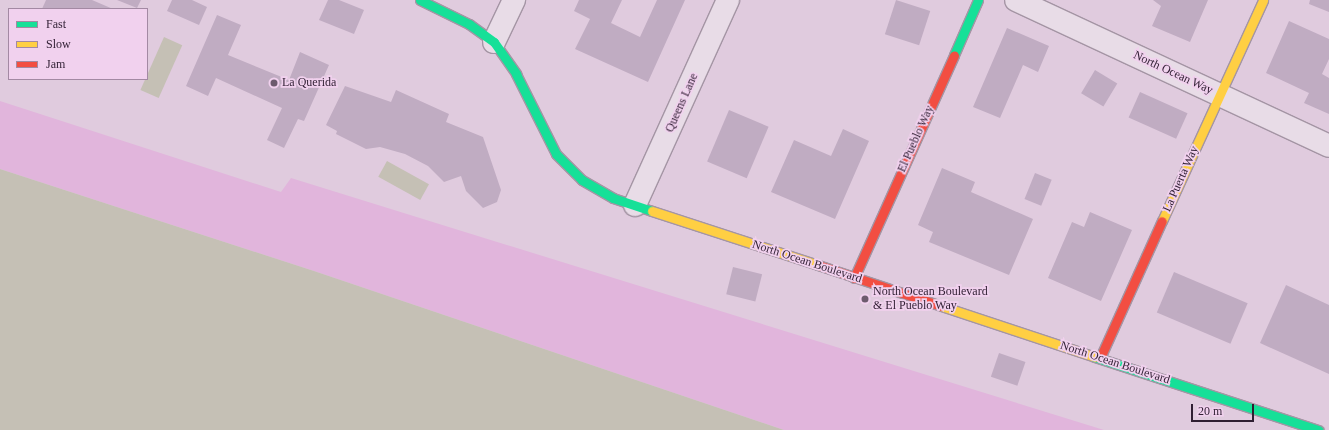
<!DOCTYPE html>
<style>
body{margin:0}
#map{position:relative;width:1329px;height:430px;overflow:hidden;background:#e0cbde;font-family:"Times New Roman",serif}
div>[style]{position:absolute}
.sand>*{inset:0;background:#e1b5dc}
.water>*{inset:0;background:#c5c0b5;transform-origin:0 0}
.building>*{inset:0;background:#c0acc2;transform-origin:0 0}
.roads{filter:drop-shadow(1px 0 #a495a4) drop-shadow(-1px 0 #a495a4) drop-shadow(0 1px #a495a4) drop-shadow(0 -1px #a495a4)}
.street>*{height:22px;margin:-11px;padding:0 11px;transform-origin:11px;border-radius:11px;background:#e8dce7}
.fast>*{height:9px;margin:-4.5px;padding:0 4.5px;transform-origin:4.5px;border-radius:4.5px;background:#16e098}
.slow>*{height:9px;margin:-4.5px;padding:0 4.5px;transform-origin:4.5px;border-radius:4.5px;background:#ffcf43}
.jam>*{height:9px;margin:-4.5px;padding:0 4.5px;transform-origin:4.5px;border-radius:4.5px;background:#f24e42}
.dots>*{width:11px;height:11px;translate:-50% -50%;box-sizing:border-box;border:2px solid #f1d1ee;border-radius:50%}
span{translate:-50% -50%;white-space:nowrap;text-align:center;line-height:1.15;-webkit-text-stroke:3.5px #f1d1ee;paint-order:stroke}
.street-label{font-size:12px;color:#2f1e32}
.poi-label{font-size:12px;color:#2f1e32}
.left{translate:0 -50%;text-align:left}
.legend{position:absolute;left:8px;top:8px;width:140px;height:72px;box-sizing:border-box;background:#f1d1ee;border:1px solid #a389a3;margin:0;padding:5px 7px;list-style:none;font-size:12px;color:#2f1e32}
.legend li{display:flex;align-items:center;gap:8px;height:20px}
.legend b{width:20px;border:1px solid #a389a3}
.scale{position:absolute;left:1191px;top:404px;width:63px;height:18px;box-sizing:border-box;border:2px solid #2f1e32;border-top:0;padding-left:5px;font-size:12px;line-height:14px;white-space:nowrap;color:#2f1e32;-webkit-text-stroke:3px #f1d1ee;paint-order:stroke}
</style>
<div id="map">
<div class="sand">
<div style="clip-path:polygon(0 101px,281px 192px,291px 178px,1104px 430px,784px 430px,314px 271px,0 169px)"></div>
</div>
<div class="water">
<div style="left:164px;top:37px;width:20px;height:58px;rotate:24deg"></div>
<div style="left:387px;top:161px;width:48px;height:18px;rotate:29deg"></div>
<div style="clip-path:polygon(0 169px,314px 271px,784px 430px,0 430px)"></div>
</div>
<div class="building">
<div style="clip-path:polygon(46px 0,92px 0,113px 9px,42px 9px)"></div>
<div style="clip-path:polygon(117px 0,141px 0,137px 8px)"></div>
<div style="clip-path:polygon(172px 0,192px 0,207px 7px,199px 25px,167px 11px)"></div>
<div style="clip-path:polygon(328px 0,339px 0,364px 10px,354px 34px,319px 20px)"></div>
<div style="clip-path:polygon(579px 0,622px 0,611px 23px,640px 37px,657px 0,685px 0,648px 82px,575px 49px,590px 19px,574px 11px)"></div>
<div style="left:896px;top:0;width:36px;height:36px;rotate:18deg"></div>
<div style="clip-path:polygon(1153px 0,1208px 0,1190px 42px,1152px 26px,1161px 6px)"></div>
<div style="clip-path:polygon(1310px 0,1329px 0,1329px 12px,1309px 4px)"></div>
<div style="clip-path:polygon(217px 15px,241px 25px,228px 55px,289px 80px,300px 52px,329px 65px,304px 121px,298px 119px,284px 148px,267px 140px,282px 108px,216px 78px,208px 96px,186px 86px)"></div>
<div style="clip-path:polygon(1289px 21px,1329px 39px,1329px 59px,1322px 74px,1329px 78px,1329px 114px,1304px 103px,1309px 93px,1266px 73px)"></div>
<div style="clip-path:polygon(1007px 28px,1049px 46px,1038px 72px,1023px 65px,1000px 118px,973px 107px)"></div>
<div style="left:1095px;top:70px;width:26px;height:27px;rotate:31deg"></div>
<div style="clip-path:polygon(345px 86px,391px 102px,396px 90px,449px 114px,446px 122px,483px 137px,501px 190px,497px 202px,483px 208px,466px 191px,461px 176px,444px 182px,428px 166px,405px 154px,380px 147px,366px 149px,336px 134px,337px 131px,326px 125px)"></div>
<div style="left:1140px;top:92px;width:52px;height:28px;rotate:24deg"></div>
<div style="left:729px;top:110px;width:43px;height:56px;rotate:23deg"></div>
<div style="clip-path:polygon(843px 129px,869px 141px,835px 219px,771px 192px,794px 140px,831px 156px)"></div>
<div style="clip-path:polygon(942px 168px,975px 182px,971px 192px,1033px 219px,1009px 275px,929px 242px,933px 232px,918px 225px)"></div>
<div style="left:1035px;top:173px;width:18px;height:28px;rotate:22deg"></div>
<div style="clip-path:polygon(1090px 212px,1132px 230px,1101px 301px,1048px 278px,1072px 222px,1084px 227px)"></div>
<div style="left:733px;top:267px;width:30px;height:28px;rotate:14deg"></div>
<div style="left:1174px;top:272px;width:80px;height:44px;rotate:23deg"></div>
<div style="clip-path:polygon(1286px 285px,1329px 305px,1329px 374px,1260px 343px)"></div>
<div style="left:999px;top:353px;width:28px;height:25px;rotate:19deg"></div>
</div>
<div class="roads">
<div class="street">
<div style="left:1016px;top:0;width:345px;rotate:25deg"></div>
<div style="left:494px;top:42px;width:47px;rotate:-64.5deg"></div>
<div style="left:635px;top:205px;width:225px;rotate:-65.6deg"></div>
</div>
<div class="fast">
<div style="left:420px;top:0;width:55px;rotate:26.1deg"></div>
<div style="left:469px;top:24px;width:31px;rotate:36deg"></div>
<div style="left:494px;top:42px;width:39px;rotate:55deg"></div>
<div style="left:516px;top:74px;width:89px;rotate:63.4deg"></div>
<div style="left:556px;top:154px;width:37px;rotate:45deg"></div>
<div style="left:582px;top:180px;width:36px;rotate:30deg"></div>
<div style="left:613px;top:198px;width:41px;rotate:18.4deg"></div>
<div style="left:954px;top:55px;width:60px;rotate:-66.4deg"></div>
<div style="left:1095px;top:357px;width:235px;rotate:18.1deg"></div>
</div>
<div class="slow">
<div style="left:652px;top:211px;width:175px;rotate:18deg"></div>
<div style="left:1162px;top:221px;width:243px;rotate:-65.4deg"></div>
<div style="left:941px;top:306px;width:162px;rotate:18.3deg"></div>
</div>
<div class="jam">
<div style="left:818px;top:265px;width:130px;rotate:18.4deg"></div>
<div style="left:854px;top:278px;width:244px;rotate:-65.8deg"></div>
<div style="left:1100px;top:358px;width:150px;rotate:-65.7deg"></div>
</div>
</div>
<div class="dots">
<div style="left:274px;top:83px;background:#6d5b6e"></div>
<div style="left:865px;top:299px;background:#6d5b6e"></div>
</div>
<div class="street-label">
<span style="left:1173px;top:73px;rotate:25deg">North Ocean Way</span>
<span style="left:682px;top:103px;rotate:-66deg">Queens Lane</span>
<span style="left:916px;top:139px;rotate:-66deg">El Pueblo Way</span>
<span style="left:1181px;top:179px;rotate:-66deg">La Puerta Way</span>
<span style="left:807px;top:262px;rotate:18deg">North Ocean Boulevard</span>
<span style="left:1115px;top:363px;rotate:18deg">North Ocean Boulevard</span>
</div>
<div class="poi-label">
<span class="left" style="left:282px;top:83px">La Querida</span>
<span class="left" style="left:873px;top:299px">North Ocean Boulevard<br>&amp; El Pueblo Way</span>
</div>
<ul class="legend">
<li><b style="height:5px;background:#16e098"></b>Fast</li>
<li><b style="height:5px;background:#ffcf43"></b>Slow</li>
<li><b style="height:5px;background:#f24e42"></b>Jam</li>
</ul>
<div class="scale">20 m</div>
</div>
